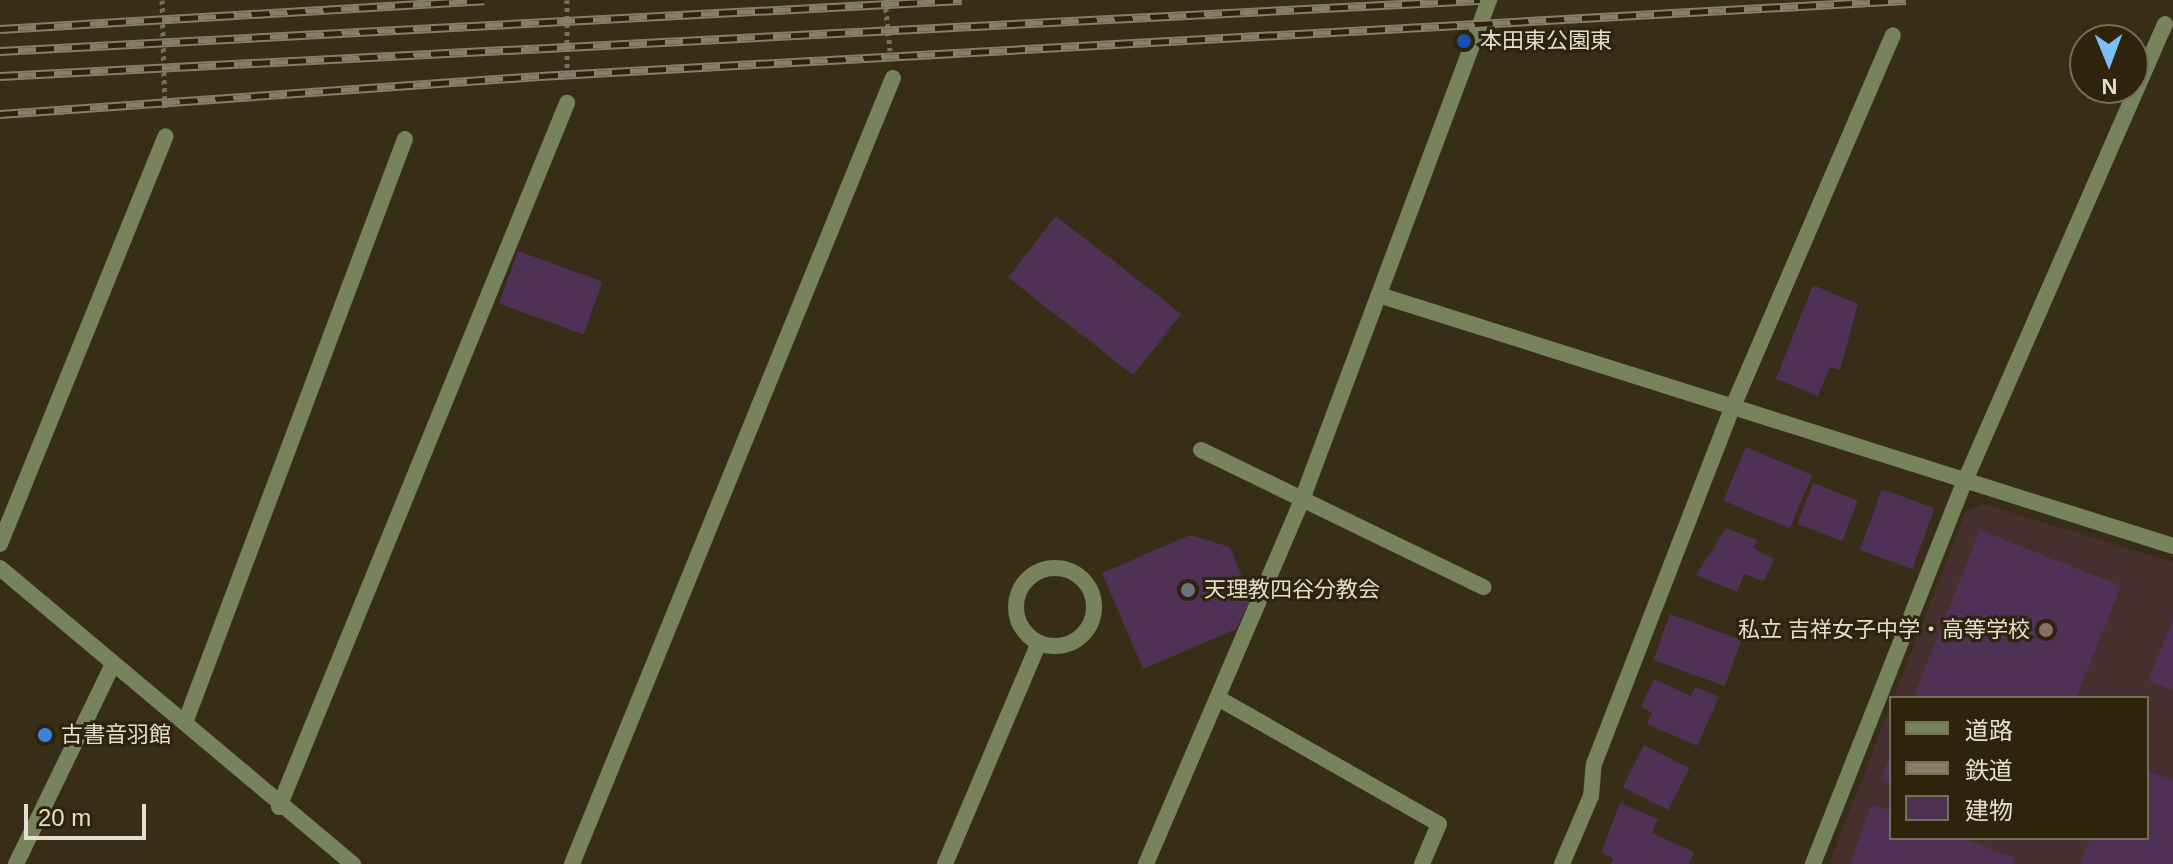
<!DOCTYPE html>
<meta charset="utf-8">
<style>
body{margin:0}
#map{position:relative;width:2173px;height:864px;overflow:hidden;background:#382d16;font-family:Arial,"Noto Sans JP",sans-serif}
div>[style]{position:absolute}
.education>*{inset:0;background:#45302f}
.building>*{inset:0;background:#4f3155;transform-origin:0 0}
.path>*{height:5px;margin-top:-2.5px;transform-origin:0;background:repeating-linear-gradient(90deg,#786f5c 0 4px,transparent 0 8px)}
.service>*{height:16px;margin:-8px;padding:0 8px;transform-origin:8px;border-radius:8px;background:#76835c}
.service>.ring{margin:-8px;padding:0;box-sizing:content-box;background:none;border:16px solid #76835c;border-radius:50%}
.minor>*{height:16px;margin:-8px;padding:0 8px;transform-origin:8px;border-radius:8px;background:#76835c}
.rail>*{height:9px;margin-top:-4.5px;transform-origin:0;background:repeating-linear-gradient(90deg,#2e240c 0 18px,#867d6a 0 36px);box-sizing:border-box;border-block:2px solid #867d6a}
.dots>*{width:22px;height:22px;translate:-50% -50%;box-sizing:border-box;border:4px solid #2e240c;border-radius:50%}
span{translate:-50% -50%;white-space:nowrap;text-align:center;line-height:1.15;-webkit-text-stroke:6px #2e240c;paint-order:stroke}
.poi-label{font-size:22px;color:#e4ded0}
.left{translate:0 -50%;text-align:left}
.right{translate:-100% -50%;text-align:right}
.legend{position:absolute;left:1889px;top:696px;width:260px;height:144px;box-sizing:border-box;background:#2e240c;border:2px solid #776e5a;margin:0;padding:10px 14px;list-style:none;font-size:24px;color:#e4ded0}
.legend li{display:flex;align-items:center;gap:16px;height:40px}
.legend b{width:40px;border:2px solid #776e5a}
.north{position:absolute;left:2069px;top:24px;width:80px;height:80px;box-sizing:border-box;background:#2e240c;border:2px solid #776e5a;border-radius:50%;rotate:179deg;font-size:22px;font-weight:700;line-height:32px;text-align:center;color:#e4ded0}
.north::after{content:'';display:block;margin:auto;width:28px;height:36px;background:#7cbef9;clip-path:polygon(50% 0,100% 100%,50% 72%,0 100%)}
.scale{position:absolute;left:24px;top:804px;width:122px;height:36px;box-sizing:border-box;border:4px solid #e4ded0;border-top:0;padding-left:10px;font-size:24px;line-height:28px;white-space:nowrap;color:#e4ded0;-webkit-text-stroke:6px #2e240c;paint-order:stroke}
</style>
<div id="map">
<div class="education">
<div style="clip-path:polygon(1983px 504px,2173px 562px,2173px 864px,1829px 864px,1891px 704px,1891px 838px,2147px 838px,2147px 698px,1893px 698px,1966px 512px)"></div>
</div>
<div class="building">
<div style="left:1056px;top:216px;width:159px;height:78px;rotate:38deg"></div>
<div style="left:518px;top:251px;width:90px;height:56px;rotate:20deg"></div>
<div style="clip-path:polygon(1813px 285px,1858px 304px,1840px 370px,1830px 367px,1818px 396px,1776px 379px)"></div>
<div style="left:1746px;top:447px;width:72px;height:58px;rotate:23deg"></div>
<div style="left:1813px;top:483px;width:48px;height:44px;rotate:21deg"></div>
<div style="left:1882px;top:489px;width:56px;height:65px;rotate:20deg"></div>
<div style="clip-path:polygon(1726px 528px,1757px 540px,1753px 548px,1774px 559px,1764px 581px,1744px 574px,1737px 592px,1696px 575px)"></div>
<div style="clip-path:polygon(1980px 530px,2121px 586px,2076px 698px,1913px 698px)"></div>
<div style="clip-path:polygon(1190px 535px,1230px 547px,1251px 599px,1236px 629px,1143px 669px,1102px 573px)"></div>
<div style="left:1670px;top:614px;width:76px;height:49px;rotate:20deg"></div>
<div style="clip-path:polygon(2173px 618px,2173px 690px,2148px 680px)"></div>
<div style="clip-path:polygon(1654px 679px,1691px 696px,1695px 687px,1719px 697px,1697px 746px,1647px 724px,1652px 713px,1641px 707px)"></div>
<div style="left:1644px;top:745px;width:51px;height:47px;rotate:27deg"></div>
<div style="clip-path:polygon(1891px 754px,1891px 783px,1881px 779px)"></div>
<div style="clip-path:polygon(2147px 770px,2173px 780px,2173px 864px,2080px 864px,2090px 838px,2147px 838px)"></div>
<div style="clip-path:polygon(1620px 803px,1658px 819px,1652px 833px,1694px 852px,1689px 864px,1611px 864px,1613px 858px,1601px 853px)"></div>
<div style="clip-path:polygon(1872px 804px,1891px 811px,1891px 838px,1962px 838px,2015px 858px,2013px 864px,1850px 864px)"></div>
</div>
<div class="path">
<div style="left:162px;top:0;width:111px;rotate:88.5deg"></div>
<div style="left:567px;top:0;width:78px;rotate:90deg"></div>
<div style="left:885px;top:0;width:51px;rotate:84.4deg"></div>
</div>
<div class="service">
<div style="left:1201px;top:450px;width:314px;rotate:25.9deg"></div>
<div style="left:1964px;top:483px;width:501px;rotate:-66.35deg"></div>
<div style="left:0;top:544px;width:440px;rotate:-67.9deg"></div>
<div class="ring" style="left:1016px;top:568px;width:62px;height:62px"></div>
<div style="left:1218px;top:698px;width:254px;rotate:29.7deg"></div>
<div style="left:1439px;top:824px;width:43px;rotate:113deg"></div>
<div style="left:185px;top:723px;width:624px;rotate:-69.36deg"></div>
<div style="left:945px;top:864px;width:240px;rotate:-67deg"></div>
<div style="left:1562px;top:864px;width:74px;rotate:-66.9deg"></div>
<div style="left:1591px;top:796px;width:32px;rotate:-85deg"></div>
<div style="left:1594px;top:764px;width:379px;rotate:-68.8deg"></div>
<div style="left:1731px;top:411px;width:409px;rotate:-66.7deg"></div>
</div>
<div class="minor">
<div style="left:1379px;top:295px;width:833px;rotate:17.54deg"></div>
<div style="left:0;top:568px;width:461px;rotate:40deg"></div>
<div style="left:279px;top:807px;width:761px;rotate:-67.75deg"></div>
<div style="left:16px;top:864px;width:220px;rotate:-64.1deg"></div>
<div style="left:572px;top:864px;width:849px;rotate:-67.79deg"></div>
<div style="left:1146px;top:864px;width:399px;rotate:-66.8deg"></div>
<div style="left:1303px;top:497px;width:531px;rotate:-69.48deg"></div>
<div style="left:1813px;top:864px;width:410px;rotate:-68.4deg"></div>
</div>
<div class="rail">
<div style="left:0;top:29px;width:485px;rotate:-3.4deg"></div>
<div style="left:0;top:51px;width:963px;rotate:-3.03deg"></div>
<div style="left:0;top:76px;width:1481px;rotate:-2.94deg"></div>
<div style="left:0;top:114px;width:541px;rotate:-4.03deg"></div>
<div style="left:540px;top:76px;width:1368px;rotate:-3.18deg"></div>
</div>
<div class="dots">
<div style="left:1464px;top:41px;background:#1a4fb4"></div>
<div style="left:1188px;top:590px;background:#6b7280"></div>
<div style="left:2046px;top:630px;background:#8d6e63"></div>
<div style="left:45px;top:735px;background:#3f7fe0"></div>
</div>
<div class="poi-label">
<span class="left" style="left:1480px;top:41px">本田東公園東</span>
<span class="left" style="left:1204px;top:590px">天理教四谷分教会</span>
<span class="right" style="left:2030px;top:630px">私立 吉祥女子中学・高等学校</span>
<span class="left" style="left:61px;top:735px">古書音羽館</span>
</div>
<ul class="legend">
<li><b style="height:10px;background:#76835c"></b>道路</li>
<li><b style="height:10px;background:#867d6a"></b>鉄道</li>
<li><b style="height:22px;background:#4f3155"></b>建物</li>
</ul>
<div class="north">N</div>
<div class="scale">20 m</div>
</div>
